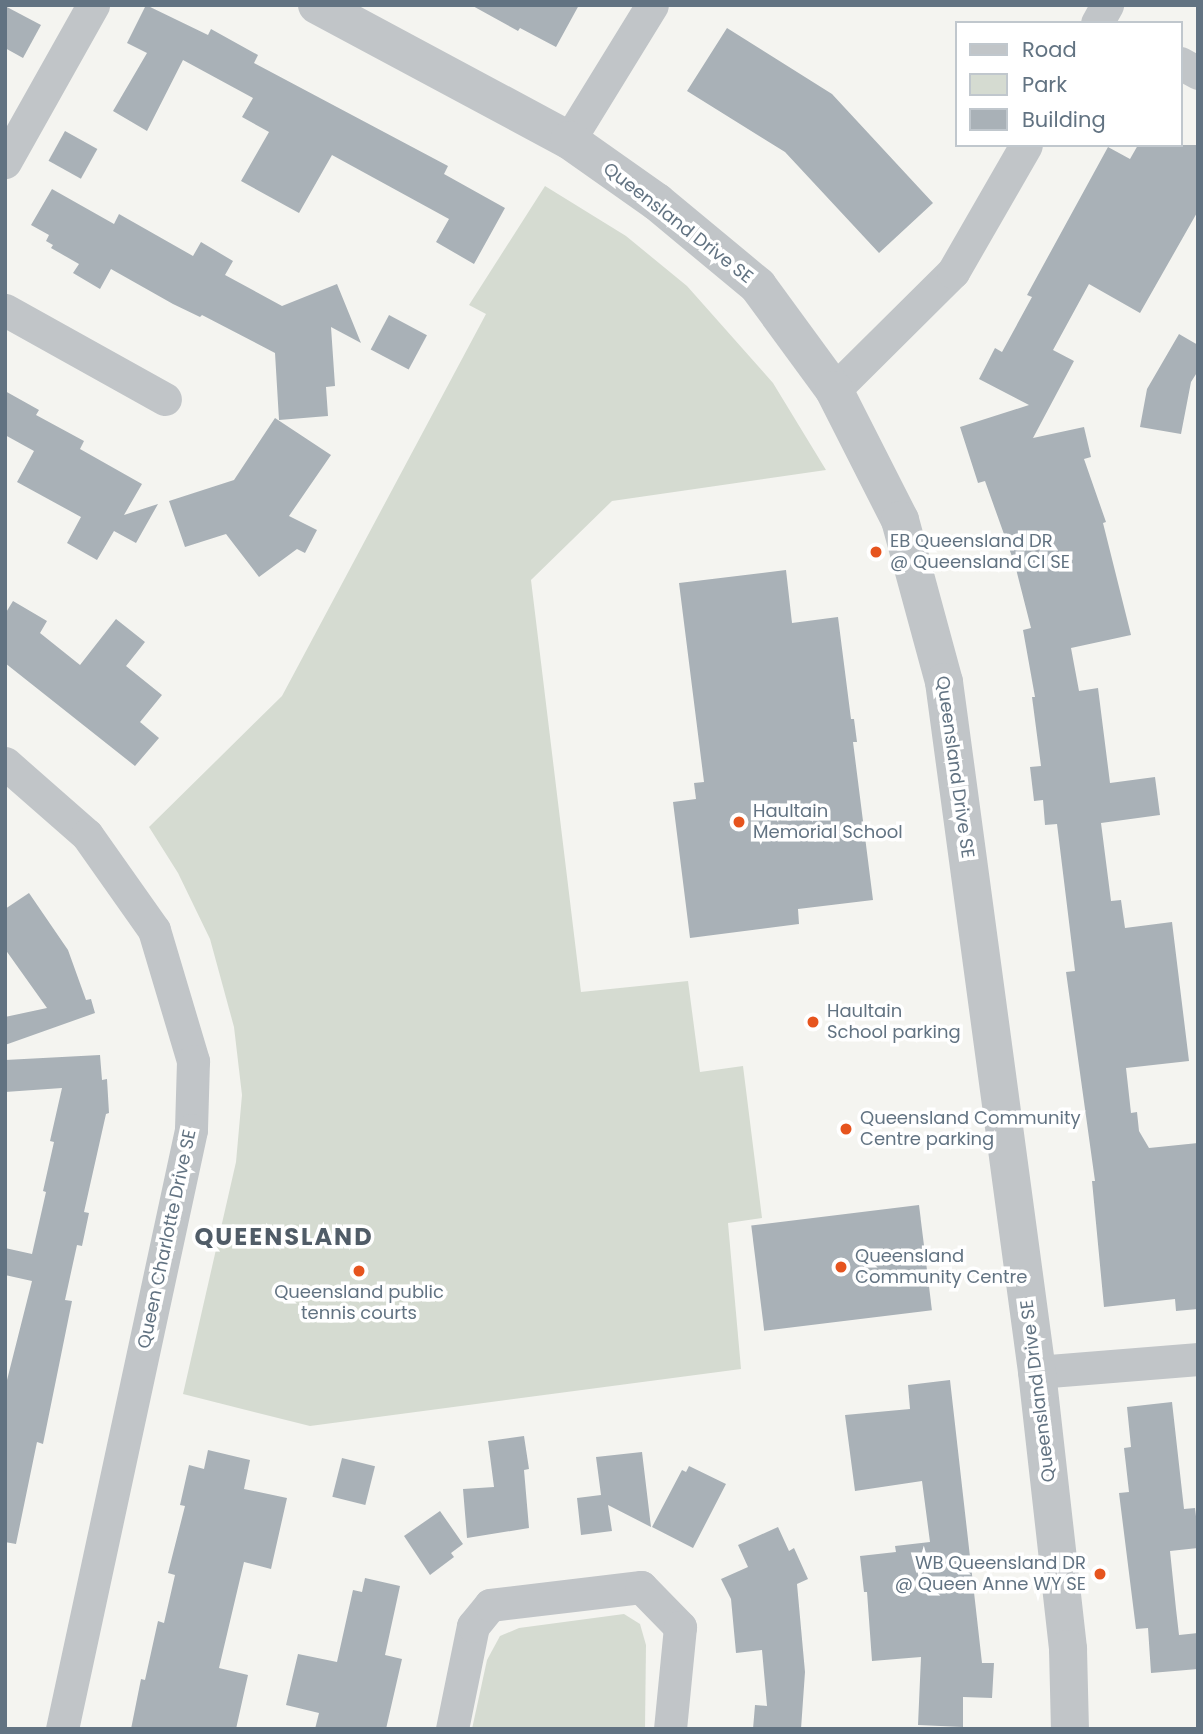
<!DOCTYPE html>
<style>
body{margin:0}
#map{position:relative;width:1203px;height:1734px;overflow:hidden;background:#f4f4f0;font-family:Poppins,sans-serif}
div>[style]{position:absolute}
.green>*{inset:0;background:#d5dbd1}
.building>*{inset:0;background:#a9b1b7;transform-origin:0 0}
.minor>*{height:33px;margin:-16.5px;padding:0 16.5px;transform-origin:16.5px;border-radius:16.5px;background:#c1c5c8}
.tertiary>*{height:38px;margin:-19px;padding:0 19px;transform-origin:19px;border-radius:19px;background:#c1c5c8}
.dots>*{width:19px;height:19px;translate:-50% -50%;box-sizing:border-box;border:4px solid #fff;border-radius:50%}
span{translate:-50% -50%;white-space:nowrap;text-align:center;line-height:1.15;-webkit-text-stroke:7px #fff;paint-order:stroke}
.street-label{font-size:18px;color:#627382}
.poi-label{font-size:18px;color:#627382}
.left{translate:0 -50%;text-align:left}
.right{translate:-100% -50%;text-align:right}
.district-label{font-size:24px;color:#505c67;font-weight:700;letter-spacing:2px}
.frame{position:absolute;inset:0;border:7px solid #627382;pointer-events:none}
.legend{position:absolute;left:955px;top:21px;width:228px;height:126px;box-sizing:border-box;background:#fff;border:2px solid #c0c7cd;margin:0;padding:9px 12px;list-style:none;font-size:21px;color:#627382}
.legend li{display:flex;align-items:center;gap:14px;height:35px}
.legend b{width:35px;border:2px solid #c0c7cd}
</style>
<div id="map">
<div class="green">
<div style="clip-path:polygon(545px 186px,626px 236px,687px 286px,773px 383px,826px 470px,612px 501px,531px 580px,581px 992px,688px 981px,700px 1072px,743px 1066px,762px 1218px,728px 1223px,741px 1369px,310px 1426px,183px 1394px,236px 1162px,242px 1095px,234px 1027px,210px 939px,178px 873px,149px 827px,282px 696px,486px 314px,469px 305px)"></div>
<div style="clip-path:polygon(624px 1614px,640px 1624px,646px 1645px,645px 1729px,472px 1729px,487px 1660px,500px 1636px,519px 1628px)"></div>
</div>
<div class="building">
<div style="clip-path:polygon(146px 5px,208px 35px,211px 29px,258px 55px,254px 63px,448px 166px,444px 174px,505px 208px,474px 264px,436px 242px,449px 219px,332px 155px,299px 213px,241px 181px,269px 132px,242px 117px,253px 98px,183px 60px,147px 131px,113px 111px,147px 53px,127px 43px)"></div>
<div style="clip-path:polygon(471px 5px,579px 5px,556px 47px,520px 28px,518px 31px)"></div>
<div style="clip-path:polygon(5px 6px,41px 25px,23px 58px,5px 48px)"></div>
<div style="clip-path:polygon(727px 28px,832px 94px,933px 203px,879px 253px,785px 152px,687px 91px)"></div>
<div style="left:65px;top:131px;width:37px;height:34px;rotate:29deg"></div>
<div style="clip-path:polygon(1138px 145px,1198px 145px,1198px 211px,1140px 313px,1089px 284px,1053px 350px,1074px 361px,1033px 438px,1084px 427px,1091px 457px,1084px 459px,1106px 522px,1103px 523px,1131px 635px,1071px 648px,1079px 691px,1098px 688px,1110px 783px,1155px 777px,1160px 815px,1101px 823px,1111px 901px,1121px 900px,1125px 928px,1172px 922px,1189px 1061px,1126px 1068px,1131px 1113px,1137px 1112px,1139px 1131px,1149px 1148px,1198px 1143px,1198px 1309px,1176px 1311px,1175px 1299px,1104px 1307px,1092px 1181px,1095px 1181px,1066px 972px,1075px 971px,1057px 824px,1045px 825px,1043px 800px,1034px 801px,1030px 767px,1041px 766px,1032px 697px,1035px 697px,1023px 630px,1031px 628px,1015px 565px,985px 481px,978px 483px,960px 427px,1029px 405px,979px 379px,995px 348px,1002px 352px,1032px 297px,1027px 295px,1108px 147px,1130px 159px)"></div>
<div style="clip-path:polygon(52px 189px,114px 224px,119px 214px,193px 256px,201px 242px,233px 261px,225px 275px,282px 306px,337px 284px,361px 343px,331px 327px,335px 386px,326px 387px,328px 416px,279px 420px,275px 353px,202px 315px,200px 317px,173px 304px,111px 269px,100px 289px,73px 273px,79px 264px,51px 248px,53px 245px,46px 241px,49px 235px,31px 225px)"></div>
<div style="left:389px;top:315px;width:43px;height:39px;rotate:28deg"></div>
<div style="clip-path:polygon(1179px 334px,1198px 345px,1198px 371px,1191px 382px,1181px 434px,1140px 427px,1147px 389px)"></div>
<div style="clip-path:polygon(5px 391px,39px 410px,36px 415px,84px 441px,80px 449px,142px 484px,124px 515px,158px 504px,136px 543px,114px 531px,97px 560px,67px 543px,81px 517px,17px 482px,34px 451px,5px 435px)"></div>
<div style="clip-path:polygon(275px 418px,331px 455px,289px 516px,317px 530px,305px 553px,297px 549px,259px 577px,226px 534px,185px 547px,169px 501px,234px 480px)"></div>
<div style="clip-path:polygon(786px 570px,792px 623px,838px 617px,851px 719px,854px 719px,857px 742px,853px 742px,873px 900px,798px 909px,799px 924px,690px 938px,673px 802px,696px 799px,694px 783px,704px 782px,679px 583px)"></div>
<div style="clip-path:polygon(13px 601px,47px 621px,40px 633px,80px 665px,116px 619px,145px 642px,126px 666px,162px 695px,140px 722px,159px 738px,135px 766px,5px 663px,5px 614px)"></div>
<div style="clip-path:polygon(29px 893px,68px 950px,86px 1000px,91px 999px,95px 1013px,5px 1045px,5px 1017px,47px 1008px,5px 949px,5px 909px)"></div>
<div style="clip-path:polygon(100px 1055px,102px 1080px,107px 1079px,109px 1113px,106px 1114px,84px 1212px,89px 1213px,82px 1246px,77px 1245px,65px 1300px,72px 1301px,43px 1444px,37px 1442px,16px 1544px,5px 1542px,5px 1388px,32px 1281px,5px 1275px,5px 1248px,32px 1254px,46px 1192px,43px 1191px,54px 1142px,50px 1141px,62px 1088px,5px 1092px,5px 1060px)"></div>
<div style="left:919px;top:1205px;width:106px;height:169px;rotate:83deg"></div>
<div style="clip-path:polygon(950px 1380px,982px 1663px,994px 1663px,992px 1698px,963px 1697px,963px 1727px,918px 1725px,921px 1657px,872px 1661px,867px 1592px,864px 1592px,860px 1556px,896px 1552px,895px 1546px,930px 1542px,922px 1481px,855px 1491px,845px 1415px,910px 1409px,908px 1385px)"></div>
<div style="clip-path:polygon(1172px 1402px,1184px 1509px,1195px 1508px,1198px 1533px,1198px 1548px,1170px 1551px,1176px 1609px,1179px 1635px,1198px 1633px,1198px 1669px,1151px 1673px,1148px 1628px,1136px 1629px,1119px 1493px,1129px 1492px,1124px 1448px,1131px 1447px,1127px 1407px)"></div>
<div style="clip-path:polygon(524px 1436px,529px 1469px,524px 1470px,529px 1528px,467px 1538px,463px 1489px,494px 1487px,488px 1441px)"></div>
<div style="clip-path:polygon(208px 1450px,250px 1460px,244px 1489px,287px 1498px,271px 1569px,244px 1562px,219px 1668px,248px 1675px,236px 1729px,131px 1729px,141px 1679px,145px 1680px,158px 1621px,164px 1623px,175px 1575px,168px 1573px,185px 1506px,180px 1505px,189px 1465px,204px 1469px)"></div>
<div style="clip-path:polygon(642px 1452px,651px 1527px,608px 1505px,612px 1531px,581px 1535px,577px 1498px,601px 1495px,596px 1457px)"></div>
<div style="left:342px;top:1458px;width:34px;height:40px;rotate:14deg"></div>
<div style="clip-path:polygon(689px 1466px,726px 1484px,693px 1548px,652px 1527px,682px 1470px,686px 1472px)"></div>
<div style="clip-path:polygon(440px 1511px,463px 1544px,451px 1553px,454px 1557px,430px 1575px,404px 1536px)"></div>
<div style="clip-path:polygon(778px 1527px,789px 1551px,794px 1548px,808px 1579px,797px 1584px,805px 1672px,801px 1729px,753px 1729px,755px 1705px,767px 1706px,762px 1650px,736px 1653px,731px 1599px,721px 1579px,748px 1567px,738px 1545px)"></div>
<div style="clip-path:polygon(365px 1578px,400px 1586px,385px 1655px,402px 1659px,386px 1729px,315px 1729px,319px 1713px,286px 1705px,298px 1654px,337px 1662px,353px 1590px,362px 1592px)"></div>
</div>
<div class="minor">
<div style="left:1097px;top:23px;width:21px;rotate:-61deg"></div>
<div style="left:1180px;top:63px;width:21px;rotate:29deg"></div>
<div style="left:569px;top:140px;width:158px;rotate:-58.4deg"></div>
<div style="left:5px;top:162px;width:180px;rotate:-60.7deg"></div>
<div style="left:5px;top:310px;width:183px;rotate:29.1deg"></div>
<div style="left:834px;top:390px;width:168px;rotate:-44.8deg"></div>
<div style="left:953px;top:272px;width:146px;rotate:-60.1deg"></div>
<div style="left:5px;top:763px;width:109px;rotate:41.3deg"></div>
<div style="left:87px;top:835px;width:116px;rotate:54.8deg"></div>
<div style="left:154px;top:930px;width:137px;rotate:73.4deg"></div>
<div style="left:193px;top:1061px;width:69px;rotate:91.7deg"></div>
<div style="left:191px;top:1130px;width:613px;rotate:102.15deg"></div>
<div style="left:1037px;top:1372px;width:162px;rotate:-4.6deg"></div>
<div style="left:452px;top:1729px;width:105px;rotate:-78.5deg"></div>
<div style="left:473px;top:1626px;width:27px;rotate:-51deg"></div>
<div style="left:490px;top:1605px;width:152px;rotate:-6.8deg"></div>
<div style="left:641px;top:1587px;width:56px;rotate:45.7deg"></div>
<div style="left:680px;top:1627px;width:102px;rotate:95.6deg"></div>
</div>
<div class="tertiary">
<div style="left:317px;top:5px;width:286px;rotate:28.2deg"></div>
<div style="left:569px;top:140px;width:108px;rotate:35.2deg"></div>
<div style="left:657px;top:202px;width:131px;rotate:39.7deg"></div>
<div style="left:758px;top:286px;width:129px;rotate:53.8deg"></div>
<div style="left:834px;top:390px;width:146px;rotate:63.1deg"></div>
<div style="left:900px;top:520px;width:168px;rotate:74.8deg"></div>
<div style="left:944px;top:682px;width:696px;rotate:82.32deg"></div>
<div style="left:1037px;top:1372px;width:279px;rotate:83.6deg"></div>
<div style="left:1068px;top:1649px;width:80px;rotate:88.6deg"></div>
</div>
<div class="dots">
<div style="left:876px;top:552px;background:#e6541e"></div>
<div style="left:739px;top:822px;background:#e6541e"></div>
<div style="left:813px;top:1022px;background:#e6541e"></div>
<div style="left:846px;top:1129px;background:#e6541e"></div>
<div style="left:841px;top:1267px;background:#e6541e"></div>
<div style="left:359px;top:1271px;background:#e6541e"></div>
<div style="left:1100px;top:1574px;background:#e6541e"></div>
</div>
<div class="street-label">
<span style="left:678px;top:223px;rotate:38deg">Queensland Drive SE</span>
<span style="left:955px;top:767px;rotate:82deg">Queensland Drive SE</span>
<span style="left:167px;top:1239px;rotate:-78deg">Queen Charlotte Drive SE</span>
<span style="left:1038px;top:1391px;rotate:-97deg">Queensland Drive SE</span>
</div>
<div class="poi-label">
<span class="left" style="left:890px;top:552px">EB Queensland DR<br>@ Queensland CI SE</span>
<span class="left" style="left:753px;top:822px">Haultain<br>Memorial School</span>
<span class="left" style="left:827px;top:1022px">Haultain<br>School parking</span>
<span class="left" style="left:860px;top:1129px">Queensland Community<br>Centre parking</span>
<span class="left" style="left:855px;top:1267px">Queensland<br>Community Centre</span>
<span style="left:359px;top:1303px">Queensland public<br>tennis courts</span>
<span class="right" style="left:1086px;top:1574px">WB Queensland DR<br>@ Queen Anne WY SE</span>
</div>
<div class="district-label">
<span style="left:284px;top:1237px">QUEENSLAND</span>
</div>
<div class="frame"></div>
<ul class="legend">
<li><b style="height:9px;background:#c1c5c8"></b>Road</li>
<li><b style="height:19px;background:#d5dbd1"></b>Park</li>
<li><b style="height:19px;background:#a9b1b7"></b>Building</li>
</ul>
</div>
